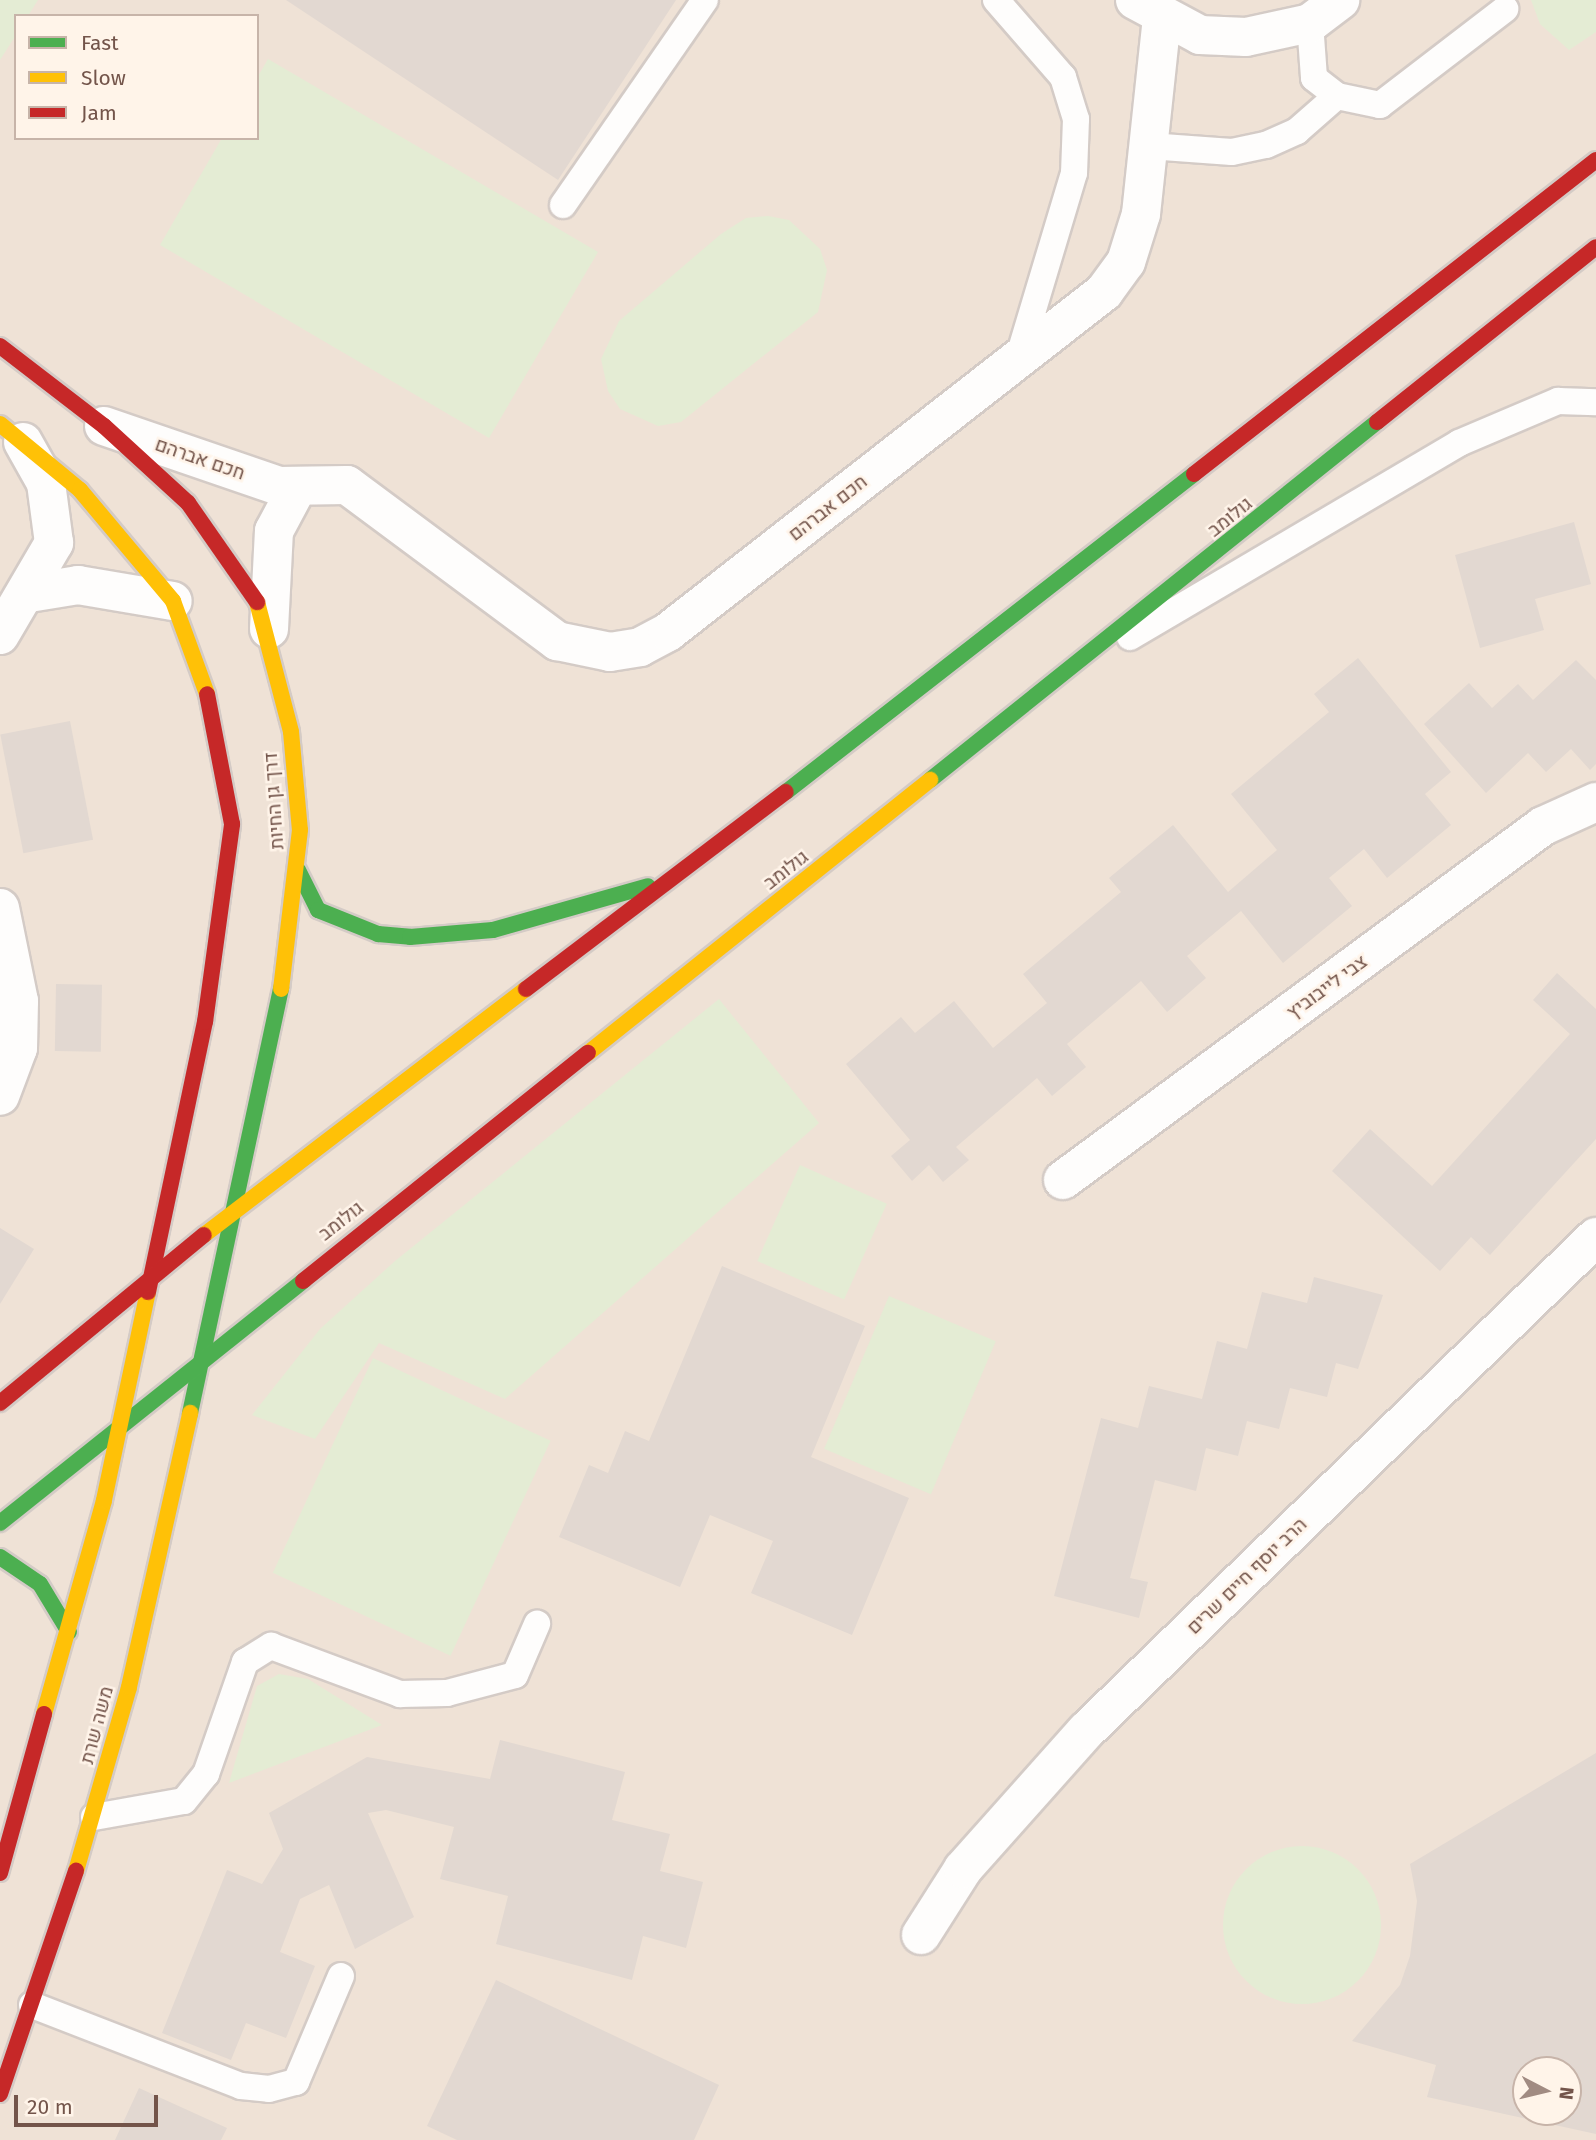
<!DOCTYPE html>
<meta charset="utf-8">
<style>
body{margin:0}
#map{position:relative;width:1596px;height:2140px;overflow:hidden;background:#f6f0e9;font-family:"Fira Sans",Heebo,sans-serif}
div>[style]{position:absolute}
.residential>*{inset:0;background:#efe2d6}
.green>*{inset:0;background:#e4ecd4;transform-origin:0 0}
.round{border-radius:50%}
.building>*{inset:0;background:#e2d8d1;transform-origin:0 0}
.roads{filter:drop-shadow(2px 0 #d4cbc6) drop-shadow(-2px 0 #d4cbc6) drop-shadow(0 2px #d4cbc6) drop-shadow(0 -2px #d4cbc6)}
.lane>*{height:26px;margin:-13px;padding:0 13px;transform-origin:13px;border-radius:13px;background:#fefdfc}
.street>*{height:38px;margin:-19px;padding:0 19px;transform-origin:19px;border-radius:19px;background:#fefdfc}
.fast>*{height:16px;margin:-8px;padding:0 8px;transform-origin:8px;border-radius:8px;background:#4caf50}
.slow>*{height:16px;margin:-8px;padding:0 8px;transform-origin:8px;border-radius:8px;background:#ffc107}
.jam>*{height:16px;margin:-8px;padding:0 8px;transform-origin:8px;border-radius:8px;background:#c62828}
span{translate:-50% -50%;white-space:nowrap;text-align:center;line-height:1.15;-webkit-text-stroke:5px #fff4e9;paint-order:stroke}
.street-label{font-size:19px;color:#73544a}
.legend{position:absolute;left:14px;top:14px;width:245px;height:126px;box-sizing:border-box;background:#fff4e9;border:2px solid #c7b4a9;margin:0;padding:9px 12px;list-style:none;font-size:21px;color:#73544a}
.legend li{display:flex;align-items:center;gap:14px;height:35px}
.legend b{width:35px;border:2px solid #c7b4a9}
.north{position:absolute;left:1512px;top:2056px;width:70px;height:70px;box-sizing:border-box;background:#fff4e9;border:2px solid #c7b4a9;border-radius:50%;rotate:97deg;font-size:19px;font-weight:700;line-height:28px;text-align:center;color:#73544a}
.north::after{content:'';display:block;margin:auto;width:24px;height:32px;background:#a18b82;clip-path:polygon(50% 0,100% 100%,50% 72%,0 100%)}
.scale{position:absolute;left:14px;top:2095px;width:144px;height:32px;box-sizing:border-box;border:4px solid #73544a;border-top:0;padding-left:9px;font-size:21px;line-height:24px;white-space:nowrap;color:#73544a;-webkit-text-stroke:5px #fff4e9;paint-order:stroke}
</style>
<div id="map">
<div class="residential">
<div style="clip-path:polygon(evenodd,0 0,1596px 0,1596px 2140px,0 2140px,0 0,16px 16px,257px 16px,257px 138px,16px 138px,16px 16px,0 0,1526px 2070px,1568px 2070px,1568px 2112px,1526px 2112px,1526px 2070px)"></div>
</div>
<div class="green">
<div style="clip-path:polygon(0 0,38px 0,28px 16px,16px 16px,16px 35px,0 60px)"></div>
<div style="clip-path:polygon(1531px 0,1596px 0,1596px 32px,1569px 50px,1540px 24px)"></div>
<div style="clip-path:polygon(268px 59px,598px 252px,489px 438px,160px 245px,222px 138px,257px 138px,257px 78px)"></div>
<div style="clip-path:polygon(768px 216px,789px 220px,820px 249px,827px 270px,818px 312px,681px 422px,658px 426px,620px 409px,608px 391px,601px 359px,619px 321px,721px 234px,746px 218px)"></div>
<div style="clip-path:polygon(719px 999px,819px 1123px,505px 1399px,379px 1343px,315px 1439px,252px 1415px,320px 1329px,395px 1261px)"></div>
<div style="left:800px;top:1165px;width:95px;height:105px;rotate:24deg"></div>
<div style="left:889px;top:1296px;width:116px;height:166px;rotate:23deg"></div>
<div style="left:373px;top:1358px;width:196px;height:237px;rotate:25deg"></div>
<div style="clip-path:polygon(279px 1674px,308px 1679px,382px 1725px,229px 1783px,257px 1686px)"></div>
<div class="round" style="left:1223px;top:1846px;width:158px;height:158px"></div>
</div>
<div class="building">
<div style="clip-path:polygon(286px 0,676px 0,558px 180px)"></div>
<div style="clip-path:polygon(1574px 522px,1591px 584px,1535px 599px,1544px 630px,1480px 648px,1455px 555px)"></div>
<div style="clip-path:polygon(1358px 658px,1451px 772px,1425px 794px,1451px 825px,1387px 878px,1364px 849px,1329px 878px,1352px 906px,1283px 963px,1241px 911px,1187px 956px,1206px 978px,1167px 1012px,1141px 981px,1067px 1044px,1086px 1067px,1073px 1078px,1052px 1096px,1037px 1078px,956px 1147px,969px 1160px,943px 1182px,929px 1165px,912px 1181px,891px 1156px,910px 1140px,846px 1064px,901px 1017px,915px 1033px,954px 1001px,993px 1048px,1047px 1003px,1023px 974px,1121px 892px,1109px 878px,1173px 825px,1228px 892px,1277px 850px,1231px 794px,1329px 712px,1314px 694px)"></div>
<div style="clip-path:polygon(1576px 660px,1596px 680px,1596px 764px,1590px 770px,1571px 749px,1546px 772px,1528px 753px,1486px 793px,1424px 724px,1469px 683px,1492px 708px,1518px 684px,1533px 700px)"></div>
<div style="left:70px;top:721px;width:121px;height:71px;rotate:79deg"></div>
<div style="clip-path:polygon(1557px 973px,1596px 1009px,1596px 1139px,1490px 1255px,1471px 1237px,1440px 1271px,1332px 1171px,1370px 1129px,1432px 1186px,1570px 1034px,1533px 1000px)"></div>
<div style="left:56px;top:984px;width:46px;height:67px;rotate:1deg"></div>
<div style="clip-path:polygon(0 1228px,34px 1249px,0 1304px)"></div>
<div style="clip-path:polygon(722px 1266px,865px 1326px,811px 1457px,909px 1498px,852px 1635px,751px 1593px,773px 1541px,710px 1515px,680px 1587px,559px 1537px,589px 1465px,608px 1473px,625px 1431px,649px 1441px)"></div>
<div style="clip-path:polygon(1314px 1277px,1383px 1295px,1358px 1369px,1336px 1363px,1327px 1397px,1290px 1388px,1279px 1429px,1247px 1421px,1238px 1456px,1206px 1448px,1196px 1491px,1155px 1480px,1130px 1578px,1148px 1582px,1139px 1618px,1054px 1596px,1101px 1418px,1138px 1428px,1149px 1386px,1202px 1399px,1217px 1341px,1247px 1349px,1262px 1292px,1307px 1303px)"></div>
<div style="clip-path:polygon(500px 1740px,625px 1772px,612px 1820px,670px 1834px,660px 1871px,703px 1882px,686px 1948px,643px 1936px,632px 1980px,496px 1944px,508px 1896px,440px 1879px,454px 1827px,386px 1810px,368px 1813px,414px 1917px,355px 1949px,329px 1885px,300px 1899px,280px 1952px,315px 1966px,286px 2038px,246px 2023px,231px 2060px,162px 2033px,227px 1870px,262px 1884px,283px 1849px,269px 1813px,367px 1757px,490px 1779px)"></div>
<div style="clip-path:polygon(evenodd,1596px 1753px,1596px 2134px,1427px 2097px,1436px 2065px,1352px 2041px,1400px 1985px,1410px 1956px,1417px 1901px,1410px 1864px,1596px 1753px,1526px 2070px,1568px 2070px,1568px 2112px,1526px 2112px,1526px 2070px)"></div>
<div style="clip-path:polygon(496px 1980px,719px 2085px,694px 2140px,457px 2140px,427px 2126px)"></div>
<div style="clip-path:polygon(139px 2088px,227px 2128px,221px 2140px,115px 2140px)"></div>
</div>
<div class="roads">
<div class="lane">
<div style="left:996px;top:0;width:102px;rotate:49deg"></div>
<div style="left:1063px;top:77px;width:44px;rotate:72.8deg"></div>
<div style="left:1076px;top:119px;width:54px;rotate:92.1deg"></div>
<div style="left:1074px;top:173px;width:195px;rotate:106.7deg"></div>
<div style="left:1310px;top:23px;width:55px;rotate:85.8deg"></div>
<div style="left:1314px;top:78px;width:29px;rotate:38deg"></div>
<div style="left:1337px;top:96px;width:44px;rotate:11.8deg"></div>
<div style="left:1380px;top:105px;width:158px;rotate:-37.5deg"></div>
<div style="left:1149px;top:146px;width:83px;rotate:4.1deg"></div>
<div style="left:1232px;top:152px;width:35px;rotate:-12deg"></div>
<div style="left:1266px;top:145px;width:34px;rotate:-24deg"></div>
<div style="left:1297px;top:131px;width:53px;rotate:-41.2deg"></div>
<div style="left:563px;top:205px;width:249px;rotate:-55.3deg"></div>
<div style="left:1130px;top:637px;width:382px;rotate:-30.5deg"></div>
<div style="left:1459px;top:443px;width:108px;rotate:-23deg"></div>
<div style="left:1558px;top:401px;width:38px;rotate:2deg"></div>
<div style="left:94px;top:1817px;width:91px;rotate:-10.1deg"></div>
<div style="left:184px;top:1801px;width:35px;rotate:-51deg"></div>
<div style="left:206px;top:1774px;width:119px;rotate:-70.8deg"></div>
<div style="left:245px;top:1662px;width:31px;rotate:-32deg"></div>
<div style="left:271px;top:1646px;width:138px;rotate:20.4deg"></div>
<div style="left:400px;top:1694px;width:47px;rotate:-1.2deg"></div>
<div style="left:447px;top:1693px;width:70px;rotate:-14.8deg"></div>
<div style="left:515px;top:1675px;width:56px;rotate:-66.7deg"></div>
<div style="left:32px;top:2005px;width:224px;rotate:21.2deg"></div>
<div style="left:241px;top:2086px;width:28px;rotate:6deg"></div>
<div style="left:269px;top:2089px;width:28px;rotate:-15deg"></div>
<div style="left:296px;top:2082px;width:115px;rotate:-67deg"></div>
</div>
<div class="street">
<div style="left:1135px;top:0;width:74px;rotate:28.3deg"></div>
<div style="left:1200px;top:35px;width:46px;rotate:2.5deg"></div>
<div style="left:1246px;top:37px;width:66px;rotate:-12.3deg"></div>
<div style="left:1310px;top:23px;width:38px;rotate:-37deg"></div>
<div style="left:104px;top:426px;width:185px;rotate:18.9deg"></div>
<div style="left:279px;top:486px;width:68px;rotate:-0.8deg"></div>
<div style="left:347px;top:485px;width:262px;rotate:36.6deg"></div>
<div style="left:557px;top:641px;width:54px;rotate:11.7deg"></div>
<div style="left:610px;top:652px;width:30px;rotate:-9deg"></div>
<div style="left:640px;top:647px;width:32px;rotate:-28deg"></div>
<div style="left:668px;top:632px;width:553px;rotate:-37.95deg"></div>
<div style="left:1104px;top:292px;width:37px;rotate:-54deg"></div>
<div style="left:1126px;top:262px;width:50px;rotate:-72.6deg"></div>
<div style="left:1141px;top:214px;width:196px;rotate:-83.9deg"></div>
<div style="left:29px;top:593px;width:50px;rotate:-9.3deg"></div>
<div style="left:78px;top:585px;width:96px;rotate:9.6deg"></div>
<div style="left:269px;top:629px;width:98px;rotate:-87.1deg"></div>
<div style="left:274px;top:531px;width:49px;rotate:-61.9deg"></div>
<div style="left:0;top:635px;width:107px;rotate:-59.6deg"></div>
<div style="left:54px;top:543px;width:61px;rotate:-97.6deg"></div>
<div style="left:46px;top:483px;width:47px;rotate:-119.3deg"></div>
<div style="left:0;top:908px;width:95px;rotate:78.5deg"></div>
<div style="left:19px;top:1001px;width:47px;rotate:91.2deg"></div>
<div style="left:18px;top:1048px;width:51px;rotate:110.6deg"></div>
<div style="left:1063px;top:1180px;width:596px;rotate:-36.41deg"></div>
<div style="left:1543px;top:826px;width:58px;rotate:-24.4deg"></div>
<div style="left:921px;top:1935px;width:78px;rotate:-57.5deg"></div>
<div style="left:963px;top:1869px;width:185px;rotate:-48.3deg"></div>
<div style="left:1086px;top:1731px;width:710px;rotate:-44.09deg"></div>
</div>
<div class="fast">
<div style="left:930px;top:780px;width:573px;rotate:-38.69deg"></div>
<div style="left:786px;top:792px;width:517px;rotate:-37.93deg"></div>
<div style="left:298px;top:870px;width:45px;rotate:63.4deg"></div>
<div style="left:318px;top:910px;width:65px;rotate:21.8deg"></div>
<div style="left:378px;top:934px;width:32px;rotate:5deg"></div>
<div style="left:410px;top:937px;width:83px;rotate:-4.8deg"></div>
<div style="left:493px;top:930px;width:161px;rotate:-15.8deg"></div>
<div style="left:190px;top:1413px;width:434px;rotate:-77.9deg"></div>
<div style="left:0;top:1523px;width:388px;rotate:-38.6deg"></div>
<div style="left:0;top:1557px;width:48px;rotate:34deg"></div>
<div style="left:40px;top:1584px;width:56px;rotate:58.9deg"></div>
</div>
<div class="slow">
<div style="left:0;top:424px;width:104px;rotate:39.5deg"></div>
<div style="left:80px;top:490px;width:145px;rotate:50deg"></div>
<div style="left:173px;top:601px;width:99px;rotate:69.9deg"></div>
<div style="left:257px;top:602px;width:134px;rotate:75.3deg"></div>
<div style="left:291px;top:732px;width:98px;rotate:84.8deg"></div>
<div style="left:300px;top:830px;width:160px;rotate:96.8deg"></div>
<div style="left:588px;top:1053px;width:438px;rotate:-38.6deg"></div>
<div style="left:204px;top:1235px;width:405px;rotate:-37.4deg"></div>
<div style="left:44px;top:1714px;width:222px;rotate:-74.3deg"></div>
<div style="left:104px;top:1500px;width:213px;rotate:-78.1deg"></div>
<div style="left:76px;top:1871px;width:191px;rotate:-73.9deg"></div>
<div style="left:129px;top:1687px;width:281px;rotate:-77.4deg"></div>
</div>
<div class="jam">
<div style="left:0;top:346px;width:131px;rotate:37.6deg"></div>
<div style="left:104px;top:426px;width:114px;rotate:42.5deg"></div>
<div style="left:188px;top:503px;width:121px;rotate:55.1deg"></div>
<div style="left:1377px;top:422px;width:280px;rotate:-38.6deg"></div>
<div style="left:1194px;top:474px;width:510px;rotate:-37.99deg"></div>
<div style="left:526px;top:989px;width:326px;rotate:-37.2deg"></div>
<div style="left:303px;top:1281px;width:365px;rotate:-38.7deg"></div>
<div style="left:148px;top:1292px;width:276px;rotate:-78.1deg"></div>
<div style="left:205px;top:1022px;width:200px;rotate:-82.2deg"></div>
<div style="left:232px;top:824px;width:132px;rotate:-100.9deg"></div>
<div style="left:0;top:1403px;width:264px;rotate:-39.5deg"></div>
<div style="left:0;top:1873px;width:165px;rotate:-74.5deg"></div>
<div style="left:0;top:2094px;width:236px;rotate:-71.2deg"></div>
</div>
</div>
<div class="street-label">
<span style="left:200px;top:459px;rotate:19deg">חכם אברהם</span>
<span style="left:828px;top:508px;rotate:-38deg">חכם אברהם</span>
<span style="left:1230px;top:517px;rotate:-39deg">גולומב</span>
<span style="left:274px;top:801px;rotate:-94deg">דרך גן החיות</span>
<span style="left:786px;top:870px;rotate:-38deg">גולומב</span>
<span style="left:1327px;top:987px;rotate:-36deg">צבי לייבוביץ</span>
<span style="left:341px;top:1221px;rotate:-38deg">גולומב</span>
<span style="left:1247px;top:1576px;rotate:-44deg">הרב יוסף חיים שרים</span>
<span style="left:97px;top:1725px;rotate:-75deg">משה שרת</span>
</div>
<ul class="legend">
<li><b style="height:9px;background:#4caf50"></b>Fast</li>
<li><b style="height:9px;background:#ffc107"></b>Slow</li>
<li><b style="height:9px;background:#c62828"></b>Jam</li>
</ul>
<div class="north">N</div>
<div class="scale">20 m</div>
</div>
